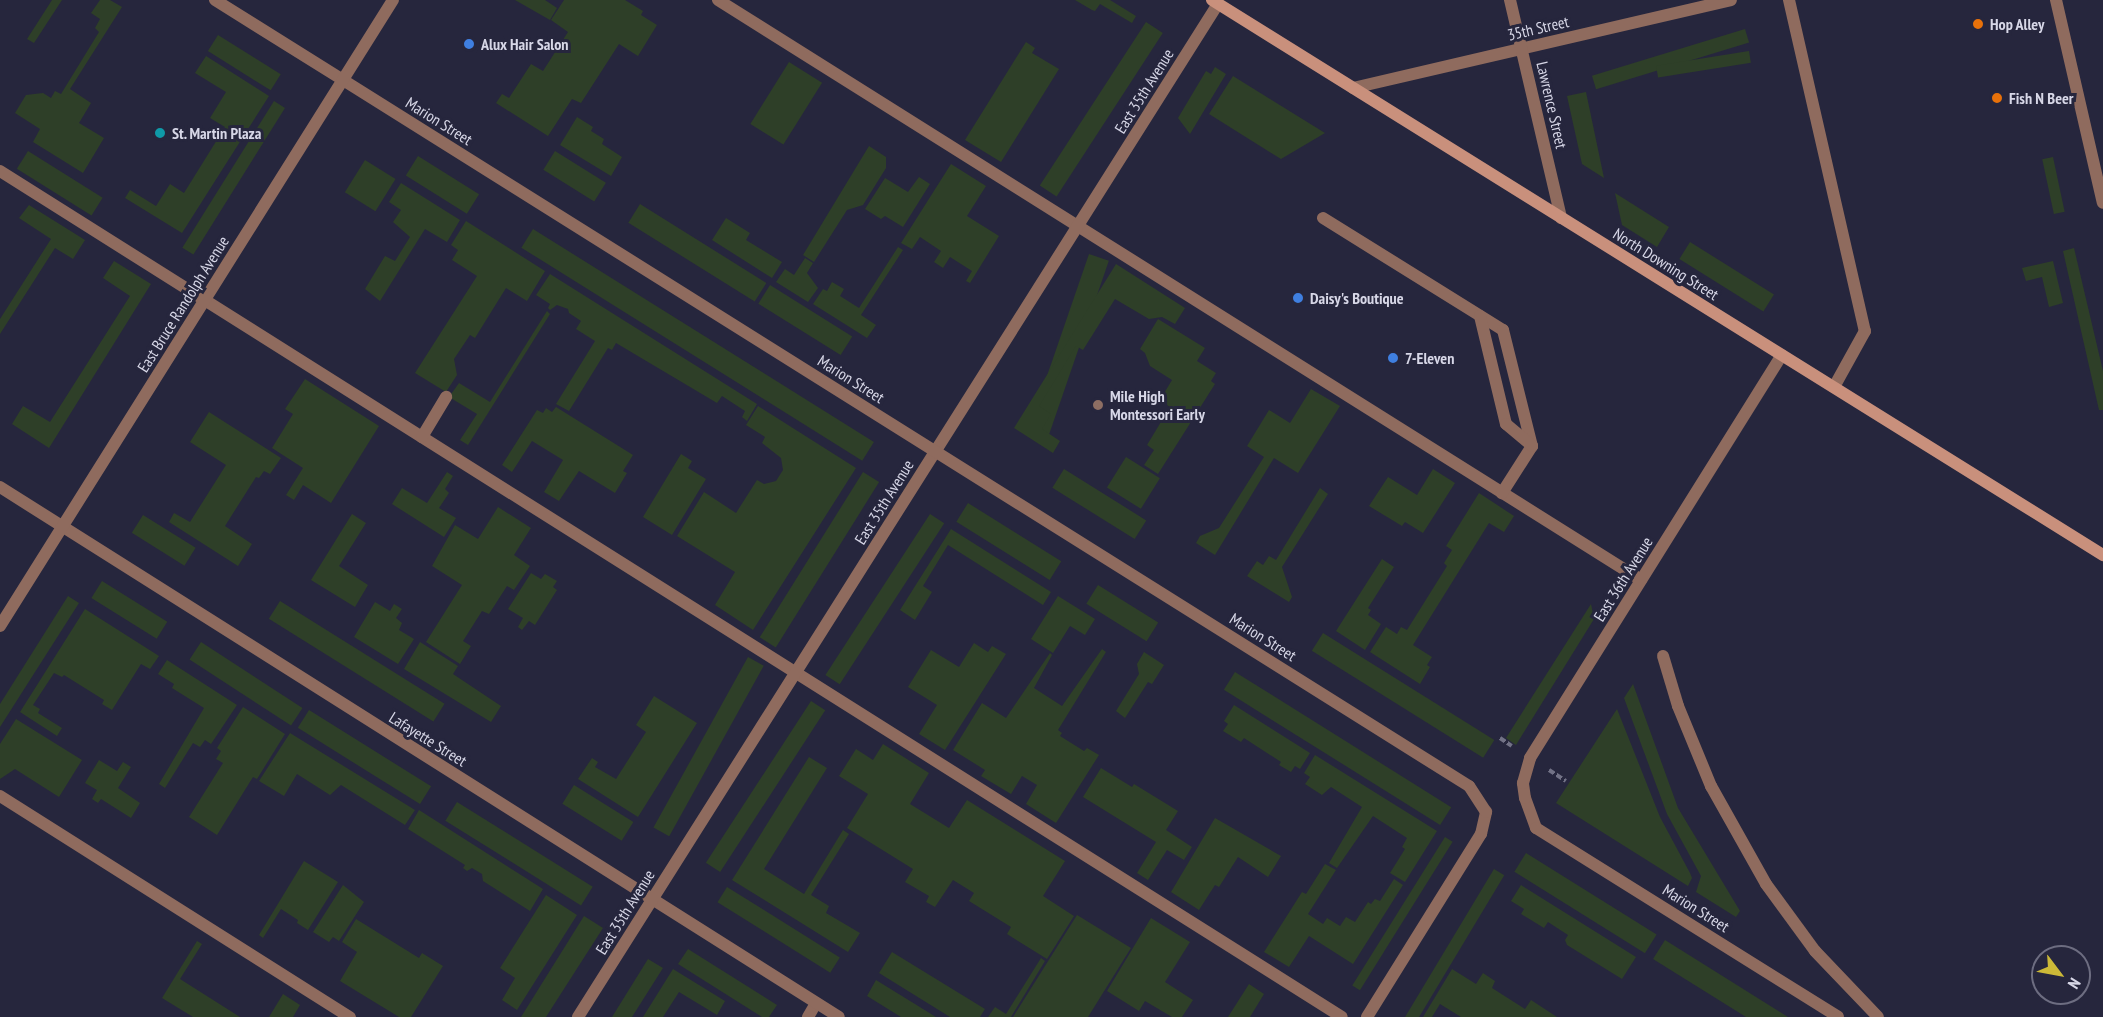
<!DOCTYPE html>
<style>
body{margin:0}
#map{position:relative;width:2103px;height:1017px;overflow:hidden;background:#26263d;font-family:"PT Sans Narrow",sans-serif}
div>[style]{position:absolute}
.green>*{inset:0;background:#2e3f28;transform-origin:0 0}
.path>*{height:4px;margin-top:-2px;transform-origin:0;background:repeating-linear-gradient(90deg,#727286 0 6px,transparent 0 9px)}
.service>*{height:12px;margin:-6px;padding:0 6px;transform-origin:6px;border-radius:6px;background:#8f6b5e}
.minor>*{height:12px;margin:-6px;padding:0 6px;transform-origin:6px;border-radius:6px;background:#8f6b5e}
.tertiary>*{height:12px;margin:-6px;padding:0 6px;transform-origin:6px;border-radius:6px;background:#8f6b5e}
.secondary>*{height:12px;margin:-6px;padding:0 6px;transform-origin:6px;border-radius:6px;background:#c9907c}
.dots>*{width:16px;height:16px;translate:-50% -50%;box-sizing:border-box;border:3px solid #26263d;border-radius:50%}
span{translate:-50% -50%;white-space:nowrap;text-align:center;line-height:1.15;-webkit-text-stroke:6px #26263d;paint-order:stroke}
.poi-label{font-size:16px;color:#d7d7e7;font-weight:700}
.left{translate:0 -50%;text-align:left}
.street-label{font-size:16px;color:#d7d7e7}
.north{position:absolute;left:2031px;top:945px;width:60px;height:60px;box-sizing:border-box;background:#26263d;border:2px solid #6d6d81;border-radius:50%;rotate:122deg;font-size:16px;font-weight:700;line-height:24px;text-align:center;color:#d7d7e7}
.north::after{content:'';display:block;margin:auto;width:21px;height:27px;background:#ccb938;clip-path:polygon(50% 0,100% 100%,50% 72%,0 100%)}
</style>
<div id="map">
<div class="green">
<div style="clip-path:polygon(52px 0,62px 0,34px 43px,27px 39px)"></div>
<div style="clip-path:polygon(100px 0,110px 0,122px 7px,70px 89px,91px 103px,79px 123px,104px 138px,83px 173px,33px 142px,40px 129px,15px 113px,26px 95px,43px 93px,51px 98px,55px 91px,61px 94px,99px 32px,95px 28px,100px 19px,91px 13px)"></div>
<div style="clip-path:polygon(515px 0,545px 0,557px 8px,550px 20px)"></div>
<div style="clip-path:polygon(564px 0,625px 0,643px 11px,641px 15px,657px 25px,638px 56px,619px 44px,581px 103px,572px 99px,548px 136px,496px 103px,502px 94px,509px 98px,531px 64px,543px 71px,568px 32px,551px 20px)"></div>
<div style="clip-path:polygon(1075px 0,1110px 0,1136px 16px,1132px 23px,1100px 4px,1095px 11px,1092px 10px)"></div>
<div style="left:1146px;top:22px;width:20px;height:195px;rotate:33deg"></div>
<div style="left:1745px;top:29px;width:14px;height:160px;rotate:73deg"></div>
<div style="left:218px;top:35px;width:74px;height:19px;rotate:32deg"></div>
<div style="clip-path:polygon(1026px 42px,1035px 48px,1032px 53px,1059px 69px,1001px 162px,965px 140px)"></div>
<div style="left:1749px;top:51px;width:12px;height:94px;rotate:81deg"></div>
<div style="clip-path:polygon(206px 56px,269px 96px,182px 233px,125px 198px,130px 190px,156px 206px,170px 184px,184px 193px,225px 127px,210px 118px,226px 92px,195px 73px)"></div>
<div style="left:789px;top:62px;width:39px;height:73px;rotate:32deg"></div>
<div style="clip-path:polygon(1215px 67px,1226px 74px,1190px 134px,1178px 118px,1206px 71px,1211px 74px)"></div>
<div style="clip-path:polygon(1233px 76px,1325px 133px,1281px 159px,1209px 114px)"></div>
<div style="clip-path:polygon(1586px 92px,1604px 178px,1582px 164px,1567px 96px)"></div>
<div style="left:274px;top:101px;width:13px;height:173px;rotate:32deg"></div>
<div style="clip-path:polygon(577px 117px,593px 127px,591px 131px,604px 139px,602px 144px,622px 157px,611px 176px,560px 145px)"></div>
<div style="clip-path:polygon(869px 146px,886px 157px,886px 168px,863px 205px,847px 210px,814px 262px,803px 255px)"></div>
<div style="left:28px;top:151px;width:88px;height:21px;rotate:32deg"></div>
<div style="left:555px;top:151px;width:60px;height:22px;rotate:32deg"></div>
<div style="left:418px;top:156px;width:72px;height:23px;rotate:32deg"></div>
<div style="left:2053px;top:157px;width:56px;height:11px;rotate:78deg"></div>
<div style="left:365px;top:160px;width:36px;height:38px;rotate:32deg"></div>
<div style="clip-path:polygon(951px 164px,986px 186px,967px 216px,999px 236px,970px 283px,966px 281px,972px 271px,950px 257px,943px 268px,934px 262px,941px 251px,920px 237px,912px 249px,901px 243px)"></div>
<div style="clip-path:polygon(919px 177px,930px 184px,903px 227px,885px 216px,881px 219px,865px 209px,885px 178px,908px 192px)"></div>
<div style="clip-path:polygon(401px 183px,460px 220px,447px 242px,425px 229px,380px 301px,365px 289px,385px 256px,395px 261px,410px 237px,393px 222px,401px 210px,389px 202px)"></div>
<div style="clip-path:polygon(1615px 193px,1669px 227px,1657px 247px,1622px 225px)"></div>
<div style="left:640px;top:204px;width:149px;height:22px;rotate:32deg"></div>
<div style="clip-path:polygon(29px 205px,85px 240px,73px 259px,55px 248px,0 334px,0 319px,51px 239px,19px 218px)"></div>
<div style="clip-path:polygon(726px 218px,750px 233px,746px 240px,782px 262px,772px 278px,712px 240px)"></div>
<div style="clip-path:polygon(466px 221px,545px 271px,527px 301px,506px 288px,475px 338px,470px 335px,454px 359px,457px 375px,446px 392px,415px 373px,477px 276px,452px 260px,458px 250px,451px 245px)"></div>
<div style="left:533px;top:229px;width:402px;height:22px;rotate:32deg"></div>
<div style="left:1690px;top:242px;width:99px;height:20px;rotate:32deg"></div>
<div style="clip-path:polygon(898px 247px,903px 250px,861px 315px,876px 325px,867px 338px,813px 304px,823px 289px,827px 291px,832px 282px,844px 289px,840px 296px,859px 308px)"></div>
<div style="clip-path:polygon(2074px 248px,2103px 371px,2103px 410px,2099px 410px,2063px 251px)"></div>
<div style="left:1089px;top:254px;width:21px;height:186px;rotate:19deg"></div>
<div style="clip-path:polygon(805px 258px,813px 263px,807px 273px,818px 288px,808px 302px,776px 282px,785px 269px,794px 275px)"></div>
<div style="clip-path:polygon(114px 261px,151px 284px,49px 448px,12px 424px,23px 406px,50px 422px,130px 296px,103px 278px)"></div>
<div style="clip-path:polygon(2053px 261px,2063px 303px,2049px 307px,2042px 277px,2026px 281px,2022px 268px)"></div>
<div style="clip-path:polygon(1116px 264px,1185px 308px,1175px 324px,1162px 317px,1149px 319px,1115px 299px,1083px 350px,1076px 346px,1039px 406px,1051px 414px,1042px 429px,1060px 441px,1053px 453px,1014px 428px)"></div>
<div style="clip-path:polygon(550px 274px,757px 404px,747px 421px,742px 417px,745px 411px,722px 396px,717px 403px,616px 343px,612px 350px,608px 348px,569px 411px,556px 404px,595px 341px,576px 329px,581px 321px,569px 313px,568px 309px,557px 305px,550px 310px,548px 308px,550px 304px,536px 295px)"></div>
<div style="left:770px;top:285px;width:97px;height:22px;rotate:32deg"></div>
<div style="clip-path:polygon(547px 311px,550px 314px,468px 445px,460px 440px,477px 414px,449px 397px,459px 383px,490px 402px)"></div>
<div style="clip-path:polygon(1158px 319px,1205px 348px,1197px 361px,1216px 373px,1211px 381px,1215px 384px,1158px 474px,1144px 465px,1154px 450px,1147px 445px,1170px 407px,1160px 400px,1172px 380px,1150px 366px,1145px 353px,1140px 349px)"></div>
<div style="clip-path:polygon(305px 379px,379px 426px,331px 503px,303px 485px,294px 500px,286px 495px,303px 468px,272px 448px,293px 414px,285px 409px)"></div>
<div style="clip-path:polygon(1311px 389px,1340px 406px,1298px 473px,1274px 458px,1215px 555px,1196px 543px,1200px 536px,1219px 528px,1264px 457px,1247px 446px,1269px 410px,1290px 423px)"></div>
<div style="clip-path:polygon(758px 406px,856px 468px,753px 630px,715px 605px,735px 572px,677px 536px,704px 492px,736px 513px,757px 480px,764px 484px,776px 481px,783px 470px,781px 458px,762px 443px,765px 437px,746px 425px)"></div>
<div style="clip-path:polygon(556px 407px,633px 455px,623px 471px,627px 473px,615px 493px,579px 471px,559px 501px,544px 492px,563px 460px,532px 441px,512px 472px,502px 465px,537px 410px,543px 413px,546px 408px,552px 412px)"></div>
<div style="clip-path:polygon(209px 412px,281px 458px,270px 474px,264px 471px,259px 478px,256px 477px,225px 526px,252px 544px,238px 566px,169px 522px,174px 513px,190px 522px,226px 465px,190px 442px)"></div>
<div style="clip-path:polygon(681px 454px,692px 461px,688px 468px,706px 479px,672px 535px,643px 517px)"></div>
<div style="left:1126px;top:457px;width:40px;height:36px;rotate:32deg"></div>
<div style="left:1064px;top:469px;width:97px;height:22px;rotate:32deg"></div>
<div style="clip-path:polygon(1433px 469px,1455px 483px,1423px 533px,1405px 522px,1402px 526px,1369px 506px,1388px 477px,1417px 495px)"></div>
<div style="clip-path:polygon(447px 472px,453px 476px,445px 489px,449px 493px,439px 508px,456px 518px,444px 537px,392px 504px,402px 488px,427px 503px)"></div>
<div style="left:863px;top:472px;width:19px;height:195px;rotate:32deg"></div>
<div style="clip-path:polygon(1320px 488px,1328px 494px,1282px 567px,1292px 597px,1289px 602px,1247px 576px,1257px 561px,1263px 565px,1269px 556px,1276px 560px)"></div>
<div style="clip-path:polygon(1479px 493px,1514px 516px,1504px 532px,1489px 523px,1413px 645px,1432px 657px,1427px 665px,1430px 667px,1420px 684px,1370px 652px,1386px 627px,1397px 634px,1401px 627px,1407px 630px,1447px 566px,1444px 563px,1452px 550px,1446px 546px)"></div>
<div style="left:968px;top:503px;width:110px;height:22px;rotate:32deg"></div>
<div style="clip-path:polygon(498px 507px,531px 528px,514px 555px,530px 566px,514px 590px,507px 586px,489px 614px,482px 611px,463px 641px,471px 646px,460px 664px,426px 642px,462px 585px,432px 566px,455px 525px,478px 539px)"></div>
<div style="clip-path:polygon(352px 514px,366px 523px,339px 566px,368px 585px,355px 607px,311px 580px)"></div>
<div style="left:930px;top:514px;width:17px;height:192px;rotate:33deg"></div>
<div style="left:143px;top:515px;width:62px;height:21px;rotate:32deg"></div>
<div style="clip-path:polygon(951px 529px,1051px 592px,1043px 605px,948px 545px,923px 586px,932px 592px,915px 620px,900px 610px)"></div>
<div style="clip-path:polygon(1382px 559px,1394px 567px,1368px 608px,1371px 610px,1368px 615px,1381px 624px,1365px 650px,1336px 631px)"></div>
<div style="clip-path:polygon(531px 573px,541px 579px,545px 574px,557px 581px,553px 587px,557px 590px,535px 625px,529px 621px,522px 630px,518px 627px,523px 618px,508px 609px)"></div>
<div style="left:102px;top:581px;width:77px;height:20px;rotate:32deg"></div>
<div style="left:1098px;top:585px;width:71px;height:22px;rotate:32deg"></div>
<div style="clip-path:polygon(68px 596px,79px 603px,0 727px,0 704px)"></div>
<div style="clip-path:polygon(1058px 596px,1095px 619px,1085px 635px,1070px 626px,1053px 653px,1031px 639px)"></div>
<div style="left:280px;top:601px;width:194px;height:21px;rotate:32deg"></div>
<div style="clip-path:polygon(375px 602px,390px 611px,394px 604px,402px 609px,396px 618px,402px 623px,399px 630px,414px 639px,398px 664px,354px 637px)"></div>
<div style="clip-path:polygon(1591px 604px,1594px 619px,1516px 745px,1506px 738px)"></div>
<div style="clip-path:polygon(85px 609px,159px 656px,150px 669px,141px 664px,112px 710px,102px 704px,104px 700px,64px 675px,62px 677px,54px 673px,33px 705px,40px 709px,38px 713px,62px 728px,57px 736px,20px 712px)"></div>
<div style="left:1323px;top:633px;width:202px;height:21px;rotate:32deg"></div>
<div style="left:201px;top:642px;width:121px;height:21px;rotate:33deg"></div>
<div style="clip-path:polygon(420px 642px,458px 666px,453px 674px,501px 706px,491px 722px,404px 669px)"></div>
<div style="clip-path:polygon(974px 643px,988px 652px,992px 646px,1006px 654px,945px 750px,919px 734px,937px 705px,908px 687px,931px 650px,959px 667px)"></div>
<div style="clip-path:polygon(1102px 649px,1106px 652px,1058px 730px,1062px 733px,1060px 736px,1084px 751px,1087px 748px,1099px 755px,1056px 823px,1026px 804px,1037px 785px,1022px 776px,1011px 794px,981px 776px,985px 770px,953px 750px,982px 703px,1006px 718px,1050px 653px,1052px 655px,1034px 688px,1062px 706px)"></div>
<div style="clip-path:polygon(1144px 652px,1164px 665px,1152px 684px,1148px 682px,1125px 718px,1116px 711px,1139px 674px,1137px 664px)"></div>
<div style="left:748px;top:657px;width:18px;height:195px;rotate:29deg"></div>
<div style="clip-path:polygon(167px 660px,237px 705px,211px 744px,205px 740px,200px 747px,193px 743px,165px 788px,159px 784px,204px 708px,172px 688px,174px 684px,158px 674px)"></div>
<div style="left:1235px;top:672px;width:255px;height:21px;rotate:32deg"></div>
<div style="clip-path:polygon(1633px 684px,1678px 808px,1740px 911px,1736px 917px,1696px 892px,1701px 876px,1667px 814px,1624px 698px)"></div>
<div style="clip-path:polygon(654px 696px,697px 723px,638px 817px,578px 779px,592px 758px,598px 762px,595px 767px,616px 779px,646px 732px,636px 725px)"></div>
<div style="left:811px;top:701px;width:17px;height:193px;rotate:33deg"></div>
<div style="clip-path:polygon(1234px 705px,1310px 753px,1300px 769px,1295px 766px,1291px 772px,1279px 765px,1281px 762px,1244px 738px,1241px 742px,1223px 731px,1228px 724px,1224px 721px)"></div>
<div style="clip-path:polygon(243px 707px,285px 734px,257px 779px,253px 777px,217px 835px,189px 817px,223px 763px,216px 759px,221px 751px,217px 748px)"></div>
<div style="clip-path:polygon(1617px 709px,1660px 817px,1690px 873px,1692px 878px,1688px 886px,1556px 803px)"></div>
<div style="left:309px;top:710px;width:144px;height:21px;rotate:32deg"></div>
<div style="clip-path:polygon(16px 719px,82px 760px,59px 797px,15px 769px,0 779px,0 744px)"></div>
<div style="clip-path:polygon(290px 733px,415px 810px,405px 825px,341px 785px,330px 795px,297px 774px,284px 796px,259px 781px)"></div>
<div style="clip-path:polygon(883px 744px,929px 773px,910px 804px,949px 828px,967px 800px,1065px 861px,1043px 896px,1074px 916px,1047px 959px,1007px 934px,1011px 927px,969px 901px,974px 893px,953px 880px,935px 907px,926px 902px,929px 896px,905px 882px,913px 869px,847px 828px,868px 794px,839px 776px,856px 749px,873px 760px)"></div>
<div style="clip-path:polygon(1315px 755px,1437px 831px,1405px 882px,1390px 873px,1405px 849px,1402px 847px,1407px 838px,1373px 816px,1337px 868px,1329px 863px,1362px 807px,1331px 787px,1322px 795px,1305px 784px,1310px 777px,1304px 773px)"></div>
<div style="clip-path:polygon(809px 757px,827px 768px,764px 869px,804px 894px,843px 830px,849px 834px,811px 895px,829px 906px,826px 913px,860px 933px,848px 952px,732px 880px)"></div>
<div style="clip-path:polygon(99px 760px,117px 771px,123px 762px,131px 767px,118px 788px,140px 803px,131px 818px,101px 799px,98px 803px,92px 799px,97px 790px,85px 783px)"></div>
<div style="clip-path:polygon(1101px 768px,1132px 787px,1134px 784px,1178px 811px,1166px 830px,1192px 847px,1184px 860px,1167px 850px,1148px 880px,1137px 873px,1156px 842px,1083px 797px)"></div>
<div style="left:574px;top:785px;width:70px;height:22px;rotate:32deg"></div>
<div style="left:457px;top:802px;width:160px;height:22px;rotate:32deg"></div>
<div style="clip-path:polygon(419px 810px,543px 889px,530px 911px,483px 881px,482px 874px,472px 868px,467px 871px,463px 868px,465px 865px,408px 829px)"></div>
<div style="clip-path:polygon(1215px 818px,1281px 856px,1268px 877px,1238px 857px,1219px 887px,1215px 885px,1199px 910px,1171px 892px)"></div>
<div style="left:1445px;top:837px;width:9px;height:175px;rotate:32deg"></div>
<div style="left:1526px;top:853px;width:154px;height:22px;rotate:32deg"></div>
<div style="clip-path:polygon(304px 861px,338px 882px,308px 930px,297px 923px,298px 920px,281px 909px,263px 938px,259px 935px)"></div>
<div style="clip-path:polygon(1325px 864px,1336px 870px,1308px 914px,1323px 924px,1327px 918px,1340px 926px,1346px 917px,1355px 922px,1368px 902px,1371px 904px,1375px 899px,1380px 901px,1394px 879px,1403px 885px,1353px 964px,1309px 936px,1289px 967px,1264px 952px,1302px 892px,1306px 894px)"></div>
<div style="left:1494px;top:869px;width:12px;height:175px;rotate:31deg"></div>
<div style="clip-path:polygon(343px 885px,364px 902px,339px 941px,333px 937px,329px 942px,313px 932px)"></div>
<div style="clip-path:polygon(1521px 885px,1636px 957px,1622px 979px,1567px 945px,1565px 940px,1568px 935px,1548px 922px,1544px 928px,1521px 914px,1524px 909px,1511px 901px)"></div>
<div style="left:727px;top:887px;width:133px;height:18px;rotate:32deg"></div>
<div style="clip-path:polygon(546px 895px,577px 915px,517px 1010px,502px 1000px,515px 978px,500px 968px)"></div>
<div style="clip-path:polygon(1077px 915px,1131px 948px,1088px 1017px,1013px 1017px)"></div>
<div style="clip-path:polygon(584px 916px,603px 928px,546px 1017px,521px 1017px)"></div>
<div style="clip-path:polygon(1151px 918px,1190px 942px,1165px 982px,1193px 1000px,1182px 1017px,1172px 1017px,1145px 1001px,1139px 1011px,1107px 991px)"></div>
<div style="clip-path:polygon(356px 919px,419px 958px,422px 953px,443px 966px,411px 1017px,399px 1017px,340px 981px,357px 952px,342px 942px)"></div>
<div style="clip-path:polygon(1665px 940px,1788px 1017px,1746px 1017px,1653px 959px)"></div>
<div style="clip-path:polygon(197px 941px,202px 944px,180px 979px,240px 1017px,193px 1017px,162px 998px)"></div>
<div style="clip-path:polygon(688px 949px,777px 1005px,769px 1017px,762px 1017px,678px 964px)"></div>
<div style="clip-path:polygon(892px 952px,985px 1009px,980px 1017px,950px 1017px,879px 973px)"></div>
<div style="clip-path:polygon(1041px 958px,1045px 961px,1011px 1017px,988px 1017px,995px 1007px,1006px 1014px)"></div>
<div style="clip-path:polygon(648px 959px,663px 968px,632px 1017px,612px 1017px)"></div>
<div style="clip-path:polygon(673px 969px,725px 1001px,717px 1015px,679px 992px,663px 1017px,643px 1017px)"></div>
<div style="clip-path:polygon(1452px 969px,1476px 984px,1483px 973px,1495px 981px,1492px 988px,1525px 1009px,1531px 1000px,1557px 1017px,1461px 1017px,1440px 1004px,1432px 1017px,1423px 1017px)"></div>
<div style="clip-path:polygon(876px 980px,936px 1017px,901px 1017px,867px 996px)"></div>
<div style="clip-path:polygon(1249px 984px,1264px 994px,1250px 1017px,1228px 1017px)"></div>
<div style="clip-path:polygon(283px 994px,300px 1005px,293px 1017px,269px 1017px)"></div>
</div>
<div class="path">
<div style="left:1500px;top:738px;width:14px;rotate:34deg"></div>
<div style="left:1549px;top:770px;width:20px;rotate:33deg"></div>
</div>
<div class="service">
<div style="left:718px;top:0;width:1090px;rotate:32.14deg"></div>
<div style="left:1789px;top:0;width:340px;rotate:77.1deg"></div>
<div style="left:1865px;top:331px;width:64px;rotate:119deg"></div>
<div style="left:0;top:171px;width:1586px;rotate:32.23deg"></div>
<div style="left:1323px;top:218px;width:212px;rotate:31.9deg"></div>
<div style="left:1503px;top:330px;width:120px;rotate:76deg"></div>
<div style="left:1532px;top:446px;width:56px;rotate:122.6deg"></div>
<div style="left:1480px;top:316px;width:111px;rotate:76.5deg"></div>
<div style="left:1506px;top:424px;width:34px;rotate:40deg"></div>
<div style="left:422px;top:437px;width:47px;rotate:-59deg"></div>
<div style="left:0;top:796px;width:414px;rotate:32.3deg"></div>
<div style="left:808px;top:1017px;width:16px;rotate:-60deg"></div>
</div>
<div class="minor">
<div style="left:215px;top:0;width:151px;rotate:32deg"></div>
<div style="left:1353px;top:88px;width:388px;rotate:-13.1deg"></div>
<div style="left:0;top:487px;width:992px;rotate:32.28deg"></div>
<div style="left:1663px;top:656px;width:52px;rotate:73.3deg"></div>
<div style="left:1678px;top:706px;width:87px;rotate:67.6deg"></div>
<div style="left:1711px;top:786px;width:112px;rotate:60.7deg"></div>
<div style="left:1766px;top:884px;width:83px;rotate:53.8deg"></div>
<div style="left:1815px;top:951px;width:91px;rotate:46.3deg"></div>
<div style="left:1536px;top:828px;width:32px;rotate:-110deg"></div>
<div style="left:1525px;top:798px;width:15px;rotate:-98deg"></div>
<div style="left:1523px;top:783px;width:26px;rotate:-74deg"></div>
<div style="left:1530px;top:758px;width:475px;rotate:-58deg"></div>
<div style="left:578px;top:1017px;width:1198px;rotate:-57.72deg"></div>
<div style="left:1367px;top:1017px;width:216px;rotate:-58.1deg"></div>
<div style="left:1481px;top:834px;width:23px;rotate:-77deg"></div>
<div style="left:1486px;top:812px;width:31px;rotate:-123deg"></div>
</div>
<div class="tertiary">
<div style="left:1510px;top:0;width:224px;rotate:76.8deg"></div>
<div style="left:2056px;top:0;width:208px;rotate:77deg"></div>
<div style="left:343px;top:80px;width:1329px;rotate:32.09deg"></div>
<div style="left:0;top:626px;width:739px;rotate:-57.88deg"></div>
<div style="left:1536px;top:828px;width:356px;rotate:32deg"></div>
</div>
<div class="secondary">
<div style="left:1212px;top:0;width:1050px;rotate:31.92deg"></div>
</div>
<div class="dots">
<div style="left:1978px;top:24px;background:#e8710a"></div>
<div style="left:469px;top:44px;background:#3f7fe0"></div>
<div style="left:1997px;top:98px;background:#e8710a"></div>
<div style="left:160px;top:133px;background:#0f9aa8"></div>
<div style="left:1298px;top:298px;background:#3f7fe0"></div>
<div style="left:1393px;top:358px;background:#3f7fe0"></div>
<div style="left:1098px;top:405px;background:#8d6e63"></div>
</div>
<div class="poi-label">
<span class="left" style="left:1990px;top:24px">Hop Alley</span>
<span class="left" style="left:481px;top:44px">Alux Hair Salon</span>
<span class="left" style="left:2009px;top:98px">Fish N Beer</span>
<span class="left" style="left:172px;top:133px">St. Martin Plaza</span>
<span class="left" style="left:1310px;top:298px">Daisy's Boutique</span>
<span class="left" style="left:1405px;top:358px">7-Eleven</span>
<span class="left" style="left:1110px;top:405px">Mile High<br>Montessori Early</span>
</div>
<div class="street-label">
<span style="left:1538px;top:28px;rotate:-13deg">35th Street</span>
<span style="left:1144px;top:91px;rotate:-58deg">East 35th Avenue</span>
<span style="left:1552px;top:105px;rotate:77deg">Lawrence Street</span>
<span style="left:439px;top:121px;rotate:32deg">Marion Street</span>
<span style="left:1666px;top:264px;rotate:32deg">North Downing Street</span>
<span style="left:183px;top:304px;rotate:-58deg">East Bruce Randolph Avenue</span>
<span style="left:851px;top:379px;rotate:32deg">Marion Street</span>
<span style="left:884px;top:502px;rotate:-58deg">East 35th Avenue</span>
<span style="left:1623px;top:579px;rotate:-58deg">East 36th Avenue</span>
<span style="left:1263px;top:637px;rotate:32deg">Marion Street</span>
<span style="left:428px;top:739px;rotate:32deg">Lafayette Street</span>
<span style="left:1696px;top:908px;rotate:32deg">Marion Street</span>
<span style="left:625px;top:912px;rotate:-58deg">East 35th Avenue</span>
</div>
<div class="north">N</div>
</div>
